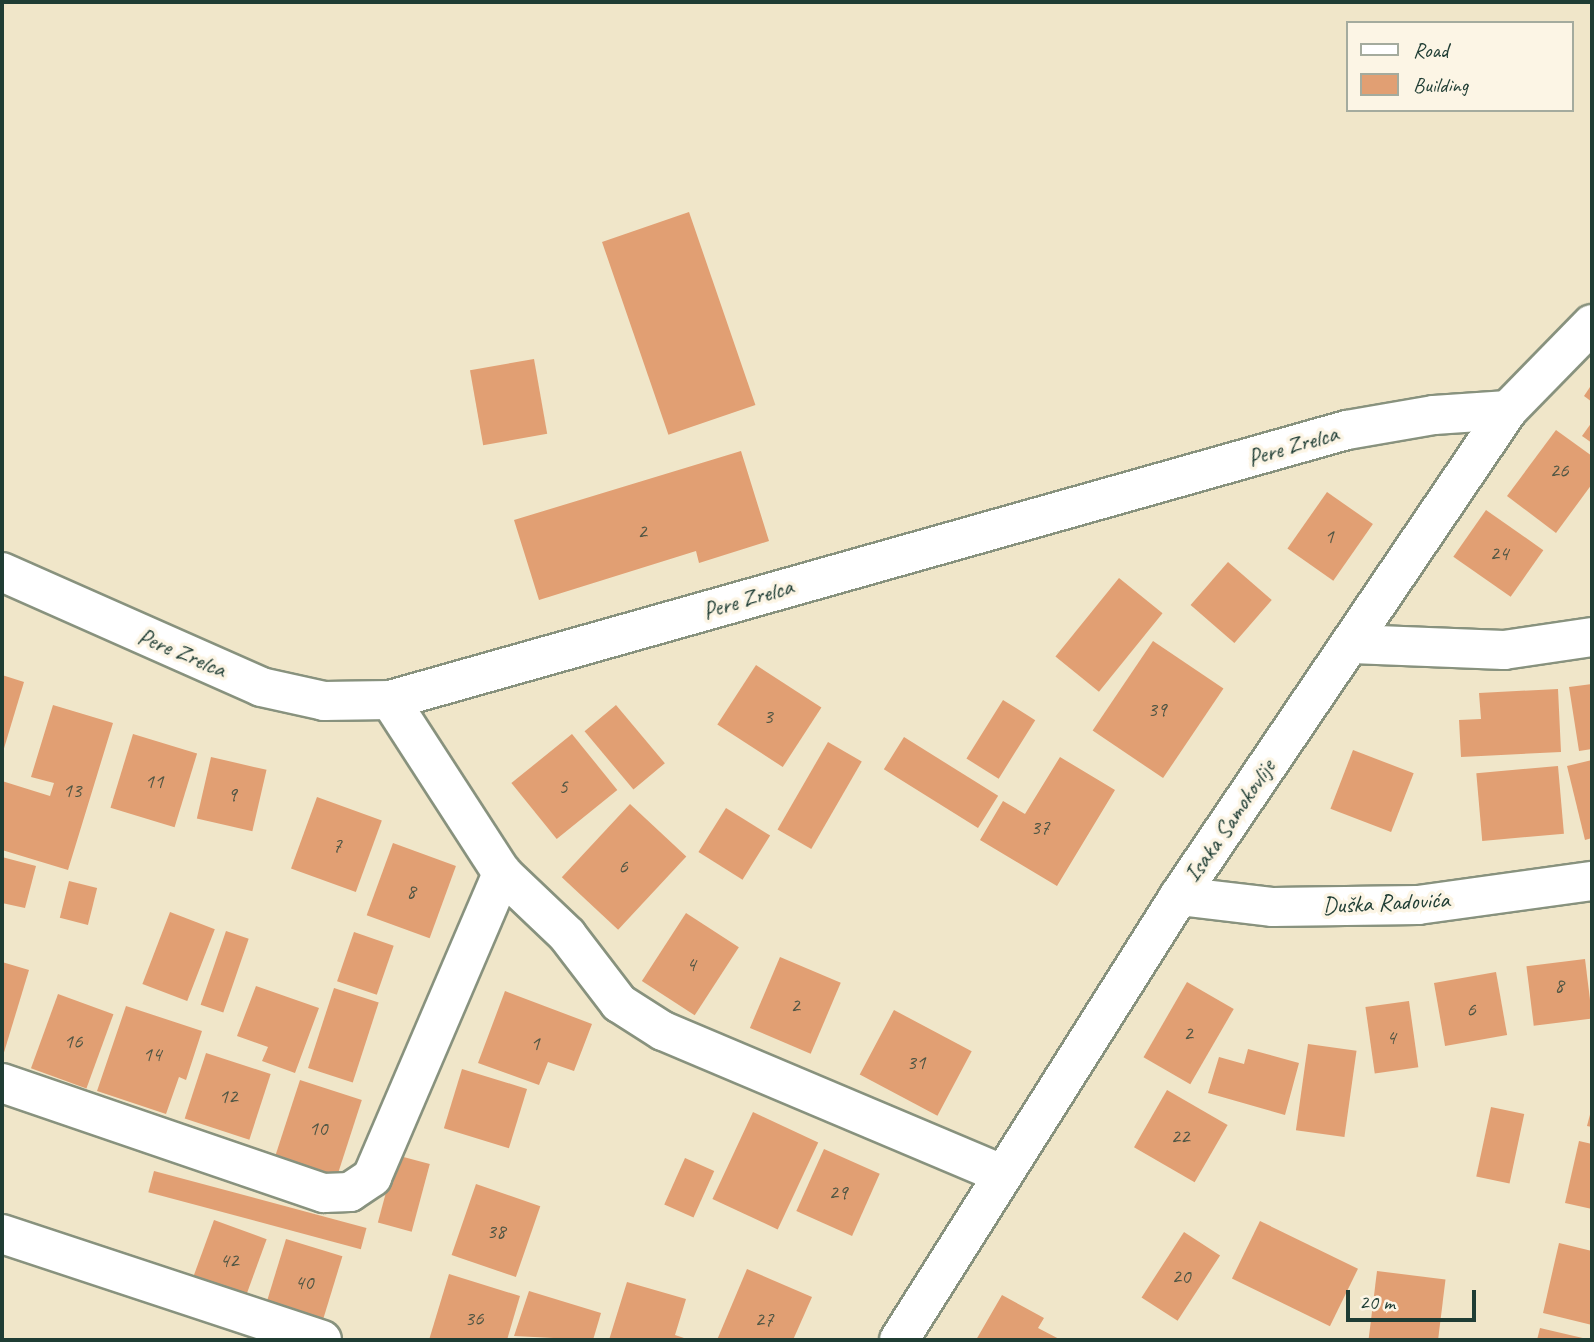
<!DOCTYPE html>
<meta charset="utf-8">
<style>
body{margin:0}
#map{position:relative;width:1594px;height:1342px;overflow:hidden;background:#f0e6c9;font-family:Caveat,sans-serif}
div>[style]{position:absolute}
.building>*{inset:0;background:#e19f73;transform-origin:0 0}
.roads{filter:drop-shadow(2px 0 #88927e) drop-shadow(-2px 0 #88927e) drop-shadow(0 2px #88927e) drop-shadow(0 -2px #88927e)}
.street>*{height:38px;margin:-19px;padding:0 19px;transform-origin:19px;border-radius:19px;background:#fff}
span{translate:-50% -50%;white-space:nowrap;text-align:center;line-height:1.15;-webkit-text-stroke:7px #fcf5e5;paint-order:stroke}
.number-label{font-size:21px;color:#505644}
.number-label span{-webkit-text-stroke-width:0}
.street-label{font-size:24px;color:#1f3d34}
.frame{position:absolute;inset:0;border:4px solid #1f3d34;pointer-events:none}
.legend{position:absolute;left:1346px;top:21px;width:228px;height:91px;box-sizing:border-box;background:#fcf5e5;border:2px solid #a4ab9e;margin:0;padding:9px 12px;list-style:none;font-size:21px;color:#1f3d34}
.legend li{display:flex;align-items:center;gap:14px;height:35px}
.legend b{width:35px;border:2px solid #a4ab9e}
.scale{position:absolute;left:1346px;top:1290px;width:130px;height:32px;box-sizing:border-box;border:4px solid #1f3d34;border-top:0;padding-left:9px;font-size:21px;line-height:24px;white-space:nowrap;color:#1f3d34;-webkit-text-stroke:5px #fcf5e5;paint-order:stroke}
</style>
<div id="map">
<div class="building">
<div style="left:689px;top:212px;width:204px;height:92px;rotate:71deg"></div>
<div style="left:534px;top:359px;width:76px;height:65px;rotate:80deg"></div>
<div style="clip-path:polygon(1592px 384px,1592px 402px,1584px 396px)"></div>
<div style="clip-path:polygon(1592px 422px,1592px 443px,1582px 436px)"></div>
<div style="clip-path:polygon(1556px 430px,1592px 456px,1592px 484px,1556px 533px,1507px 496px)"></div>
<div style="clip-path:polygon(741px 451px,769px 541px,699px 563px,696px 551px,539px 600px,514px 520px)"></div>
<div style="left:1327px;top:492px;width:56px;height:69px;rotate:35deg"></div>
<div style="left:1486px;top:510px;width:70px;height:57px;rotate:35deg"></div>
<div style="left:1228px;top:562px;width:58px;height:57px;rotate:41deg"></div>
<div style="left:1119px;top:578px;width:56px;height:101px;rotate:39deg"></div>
<div style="left:1153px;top:641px;width:85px;height:108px;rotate:34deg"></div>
<div style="left:756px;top:665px;width:78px;height:71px;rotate:33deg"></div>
<div style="clip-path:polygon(2px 675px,24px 682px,2px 755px)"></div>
<div style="clip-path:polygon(1592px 684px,1592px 749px,1579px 751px,1569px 687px)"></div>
<div style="clip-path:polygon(1558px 689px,1561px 752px,1461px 757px,1459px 720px,1481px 719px,1479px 693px)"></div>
<div style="left:1003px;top:700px;width:38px;height:69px;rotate:32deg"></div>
<div style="clip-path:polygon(53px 705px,113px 723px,68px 870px,2px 850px,2px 781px,50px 796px,54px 783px,31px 777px)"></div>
<div style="left:616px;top:705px;width:76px;height:41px;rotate:50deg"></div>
<div style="left:133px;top:734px;width:67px;height:77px;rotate:17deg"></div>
<div style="left:572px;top:734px;width:72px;height:78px;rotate:51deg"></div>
<div style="left:904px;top:737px;width:111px;height:38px;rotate:32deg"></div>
<div style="left:828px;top:742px;width:39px;height:101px;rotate:30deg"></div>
<div style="left:1353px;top:750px;width:65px;height:63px;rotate:21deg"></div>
<div style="left:211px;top:757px;width:57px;height:63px;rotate:13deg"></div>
<div style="clip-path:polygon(1060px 757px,1115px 790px,1057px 886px,980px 840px,1003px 801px,1025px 814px)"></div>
<div style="clip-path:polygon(1592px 760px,1592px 838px,1585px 840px,1567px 766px)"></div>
<div style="left:1558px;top:766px;width:68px;height:82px;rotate:85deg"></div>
<div style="left:317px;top:797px;width:69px;height:76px;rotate:20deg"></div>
<div style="left:630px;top:804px;width:77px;height:100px;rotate:43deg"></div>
<div style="left:726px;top:808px;width:52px;height:52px;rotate:32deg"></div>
<div style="left:393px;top:843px;width:67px;height:77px;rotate:20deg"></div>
<div style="clip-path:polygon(2px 857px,36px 866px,25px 908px,2px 903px)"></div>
<div style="left:69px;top:881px;width:29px;height:38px;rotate:14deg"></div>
<div style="left:170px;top:912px;width:48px;height:77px;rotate:21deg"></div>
<div style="left:686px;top:913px;width:63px;height:81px;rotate:33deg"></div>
<div style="left:226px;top:931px;width:24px;height:78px;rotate:19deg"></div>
<div style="left:354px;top:932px;width:42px;height:52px;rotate:19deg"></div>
<div style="left:780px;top:957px;width:66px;height:77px;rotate:23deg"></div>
<div style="left:1585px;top:959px;width:60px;height:59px;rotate:83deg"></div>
<div style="clip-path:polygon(2px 962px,29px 970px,2px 1059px)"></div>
<div style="left:1496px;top:972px;width:64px;height:63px;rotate:80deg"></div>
<div style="left:1187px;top:982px;width:54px;height:87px;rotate:30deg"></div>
<div style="clip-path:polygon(256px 986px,319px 1008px,295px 1073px,262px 1061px,268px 1047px,237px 1036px)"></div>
<div style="left:334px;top:988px;width:47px;height:84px;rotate:18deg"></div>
<div style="clip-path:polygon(505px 991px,592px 1024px,574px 1071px,548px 1062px,539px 1085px,478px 1063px)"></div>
<div style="left:58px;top:994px;width:59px;height:79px;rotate:20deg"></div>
<div style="left:1409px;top:1001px;width:67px;height:44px;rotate:82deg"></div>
<div style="clip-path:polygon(126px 1006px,202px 1031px,186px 1080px,179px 1077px,166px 1114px,97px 1091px)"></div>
<div style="left:894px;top:1010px;width:88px;height:73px;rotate:28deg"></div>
<div style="left:1308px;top:1044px;width:49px;height:87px;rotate:8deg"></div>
<div style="clip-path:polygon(1248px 1049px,1299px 1063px,1285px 1115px,1208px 1093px,1219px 1057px,1244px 1064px)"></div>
<div style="left:206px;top:1053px;width:68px;height:69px;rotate:18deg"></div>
<div style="left:462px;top:1069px;width:68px;height:62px;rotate:17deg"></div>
<div style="left:300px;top:1080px;width:65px;height:80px;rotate:18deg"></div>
<div style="left:1167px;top:1090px;width:70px;height:66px;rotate:30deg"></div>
<div style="left:1491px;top:1107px;width:34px;height:71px;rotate:12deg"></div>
<div style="clip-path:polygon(1592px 1107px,1592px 1127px,1587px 1126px)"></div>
<div style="left:753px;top:1112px;width:72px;height:96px;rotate:25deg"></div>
<div style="clip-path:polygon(1579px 1141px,1592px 1144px,1592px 1209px,1565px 1203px)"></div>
<div style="left:824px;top:1149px;width:61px;height:68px;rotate:24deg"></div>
<div style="left:396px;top:1155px;width:35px;height:70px;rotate:15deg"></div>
<div style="left:685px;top:1158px;width:32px;height:51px;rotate:24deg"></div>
<div style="left:154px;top:1171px;width:220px;height:22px;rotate:15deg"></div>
<div style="left:476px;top:1184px;width:68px;height:75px;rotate:19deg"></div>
<div style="left:214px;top:1220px;width:56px;height:66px;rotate:20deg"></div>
<div style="left:1260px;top:1221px;width:109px;height:64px;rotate:26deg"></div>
<div style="left:1184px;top:1232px;width:43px;height:78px;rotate:33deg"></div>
<div style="left:286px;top:1239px;width:59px;height:72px;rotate:17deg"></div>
<div style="clip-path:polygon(1559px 1243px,1592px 1251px,1592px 1325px,1543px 1313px)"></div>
<div style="clip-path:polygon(747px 1269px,812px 1297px,793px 1340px,717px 1340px)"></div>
<div style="left:1377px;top:1271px;width:69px;height:68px;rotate:7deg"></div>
<div style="clip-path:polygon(449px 1274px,520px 1296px,507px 1340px,429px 1340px)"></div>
<div style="clip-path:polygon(627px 1282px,686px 1299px,675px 1335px,690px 1340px,609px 1340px)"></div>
<div style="clip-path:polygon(529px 1291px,601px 1313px,593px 1340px,514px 1336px)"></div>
<div style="clip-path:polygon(1002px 1295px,1044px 1318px,1038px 1328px,1061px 1340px,976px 1340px)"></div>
<div style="clip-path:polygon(1540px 1328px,1587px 1339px,1587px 1340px,1537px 1340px)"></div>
</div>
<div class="roads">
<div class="street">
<div style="left:2px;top:572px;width:283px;rotate:23.9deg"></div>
<div style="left:261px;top:687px;width:65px;rotate:12.5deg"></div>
<div style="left:324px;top:701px;width:66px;rotate:-0.9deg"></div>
<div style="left:390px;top:700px;width:994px;rotate:-15.76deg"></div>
<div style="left:1347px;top:430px;width:88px;rotate:-9.8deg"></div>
<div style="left:1434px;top:415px;width:74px;rotate:-3.9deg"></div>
<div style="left:1352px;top:644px;width:152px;rotate:2.3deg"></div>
<div style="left:1504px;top:650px;width:89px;rotate:-8.4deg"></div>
<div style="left:390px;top:700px;width:206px;rotate:57.1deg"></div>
<div style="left:1179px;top:896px;width:95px;rotate:6.7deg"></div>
<div style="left:1273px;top:907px;width:145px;rotate:-0.8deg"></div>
<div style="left:1418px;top:905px;width:176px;rotate:-7.9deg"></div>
<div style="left:2px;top:1083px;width:340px;rotate:18.9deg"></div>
<div style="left:324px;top:1193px;width:26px;rotate:-2deg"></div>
<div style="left:350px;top:1192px;width:27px;rotate:-34deg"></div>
<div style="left:372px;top:1177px;width:331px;rotate:-66.8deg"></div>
<div style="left:502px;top:873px;width:90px;rotate:43.6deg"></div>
<div style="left:567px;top:935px;width:86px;rotate:52.6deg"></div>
<div style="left:619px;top:1003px;width:52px;rotate:32.5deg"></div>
<div style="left:663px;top:1031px;width:368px;rotate:22.9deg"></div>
<div style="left:2px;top:1234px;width:337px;rotate:18.3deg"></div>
<div style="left:899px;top:1340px;width:525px;rotate:-57.76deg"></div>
<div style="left:1179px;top:896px;width:587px;rotate:-55.9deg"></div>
<div style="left:1508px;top:410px;width:120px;rotate:-45.7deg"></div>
</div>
</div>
<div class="number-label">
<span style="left:1559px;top:470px">26</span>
<span style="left:642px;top:531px">2</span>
<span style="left:1329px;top:536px">1</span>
<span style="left:1499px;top:553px">24</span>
<span style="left:1157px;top:709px">39</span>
<span style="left:768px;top:716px">3</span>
<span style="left:154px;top:781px">11</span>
<span style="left:563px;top:786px">5</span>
<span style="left:72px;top:790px">13</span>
<span style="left:232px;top:794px">9</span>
<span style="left:1040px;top:827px">37</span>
<span style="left:337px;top:845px">7</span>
<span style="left:623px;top:866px">6</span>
<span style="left:411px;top:891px">8</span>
<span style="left:691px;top:964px">4</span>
<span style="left:1559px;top:985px">8</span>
<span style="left:795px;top:1005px">2</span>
<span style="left:1471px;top:1009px">6</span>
<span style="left:1188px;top:1033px">2</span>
<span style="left:1391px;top:1037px">4</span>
<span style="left:73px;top:1041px">16</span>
<span style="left:535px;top:1043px">1</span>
<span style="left:152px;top:1054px">14</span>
<span style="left:916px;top:1062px">31</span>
<span style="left:228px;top:1096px">12</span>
<span style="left:318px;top:1128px">10</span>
<span style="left:1180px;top:1136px">22</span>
<span style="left:838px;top:1192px">29</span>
<span style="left:496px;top:1231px">38</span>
<span style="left:229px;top:1260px">42</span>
<span style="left:1181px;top:1276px">20</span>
<span style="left:304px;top:1282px">40</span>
<span style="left:474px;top:1318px">36</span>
<span style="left:764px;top:1319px">27</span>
</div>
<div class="street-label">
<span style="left:1293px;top:446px;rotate:-16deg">Pere Zrelca</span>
<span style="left:748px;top:599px;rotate:-16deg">Pere Zrelca</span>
<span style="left:182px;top:653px;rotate:23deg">Pere Zrelca</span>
<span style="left:1230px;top:821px;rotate:-56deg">Isaka Samokovlije</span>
<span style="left:1386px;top:903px;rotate:-3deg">Duška Radovića</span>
</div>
<div class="frame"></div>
<ul class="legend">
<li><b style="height:9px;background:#fff"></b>Road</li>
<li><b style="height:19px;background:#e19f73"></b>Building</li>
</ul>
<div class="scale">20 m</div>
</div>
